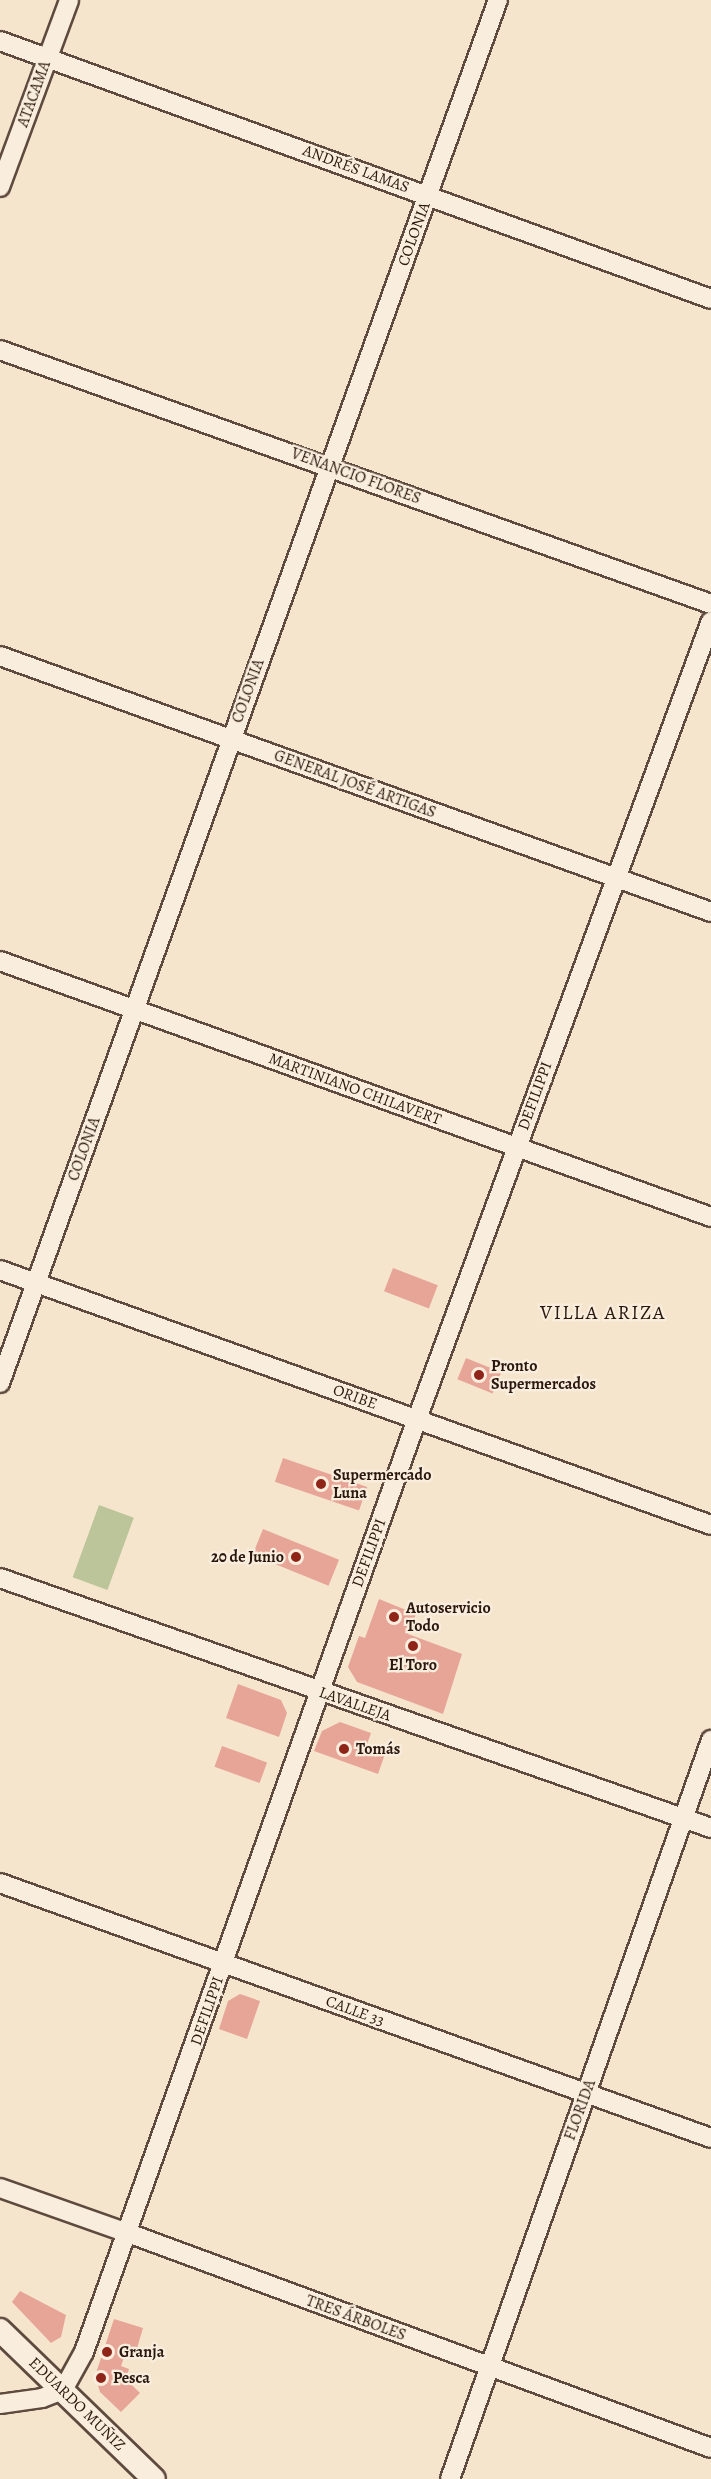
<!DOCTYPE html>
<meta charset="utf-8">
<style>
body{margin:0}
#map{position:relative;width:711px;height:2479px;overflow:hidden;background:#f6e5cd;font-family:Alegreya,serif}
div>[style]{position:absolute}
.green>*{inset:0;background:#bbc599;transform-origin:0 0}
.building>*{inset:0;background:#e7a597;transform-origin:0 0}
.roads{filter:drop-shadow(2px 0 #5e4a3e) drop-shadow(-2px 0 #5e4a3e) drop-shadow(0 2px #5e4a3e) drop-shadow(0 -2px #5e4a3e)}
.minor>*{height:18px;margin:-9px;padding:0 9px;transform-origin:9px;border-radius:9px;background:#f9eede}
.tertiary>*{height:22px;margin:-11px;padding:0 11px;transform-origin:11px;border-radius:11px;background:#f9eede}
.dots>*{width:16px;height:16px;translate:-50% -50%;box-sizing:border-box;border:3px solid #f9eede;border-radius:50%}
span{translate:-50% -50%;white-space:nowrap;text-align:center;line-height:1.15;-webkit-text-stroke:4.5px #f9eede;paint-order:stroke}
.street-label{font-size:16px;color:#2b170e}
.poi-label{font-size:16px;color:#2b170e;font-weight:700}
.left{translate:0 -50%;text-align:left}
.right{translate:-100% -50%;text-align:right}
.quarter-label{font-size:20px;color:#2b170e;letter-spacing:1.5px}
</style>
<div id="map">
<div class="green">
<div style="left:99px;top:1505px;width:37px;height:77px;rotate:20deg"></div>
</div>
<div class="building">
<div style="left:393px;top:1268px;width:48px;height:25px;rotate:21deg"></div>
<div style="left:466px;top:1358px;width:38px;height:23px;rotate:22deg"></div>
<div style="left:283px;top:1458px;width:89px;height:25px;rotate:19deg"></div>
<div style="left:263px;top:1529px;width:82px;height:28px;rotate:22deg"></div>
<div style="clip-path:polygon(379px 1599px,416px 1614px,408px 1634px,462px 1654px,443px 1714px,357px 1682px,348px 1667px,359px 1636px,365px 1638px)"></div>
<div style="clip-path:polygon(238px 1684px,281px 1700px,287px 1713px,279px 1737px,226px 1718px)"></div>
<div style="clip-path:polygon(340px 1722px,371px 1733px,366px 1747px,385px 1754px,378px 1774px,314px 1751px,322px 1731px)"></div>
<div style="left:222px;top:1746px;width:48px;height:22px;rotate:20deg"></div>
<div style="clip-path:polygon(240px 1994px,260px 2001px,247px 2039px,219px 2029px,228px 2001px)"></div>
<div style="clip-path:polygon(20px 2291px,66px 2315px,61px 2337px,51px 2343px,12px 2302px)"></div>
<div style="clip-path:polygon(114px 2319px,143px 2328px,135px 2355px,126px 2352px,121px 2366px,129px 2369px,126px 2379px,140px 2393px,121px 2412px,100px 2392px,95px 2376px)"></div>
</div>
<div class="roads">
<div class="minor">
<div style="left:0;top:41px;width:756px;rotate:19.94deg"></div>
<div style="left:0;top:187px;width:199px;rotate:-69.7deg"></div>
<div style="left:0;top:350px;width:755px;rotate:19.66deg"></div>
<div style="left:0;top:656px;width:756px;rotate:19.8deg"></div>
<div style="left:0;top:961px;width:756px;rotate:19.8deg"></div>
<div style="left:0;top:1270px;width:755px;rotate:19.73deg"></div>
<div style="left:0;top:1383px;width:1470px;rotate:-70.2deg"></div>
<div style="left:0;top:1578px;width:754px;rotate:19.37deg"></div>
<div style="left:0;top:1883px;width:755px;rotate:19.73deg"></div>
<div style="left:0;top:2188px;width:136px;rotate:19.4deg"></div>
<div style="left:128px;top:2233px;width:621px;rotate:20.24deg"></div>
<div style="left:0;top:2404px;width:42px;rotate:-8.1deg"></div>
<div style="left:42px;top:2398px;width:22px;rotate:-21deg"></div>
<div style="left:63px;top:2390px;width:43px;rotate:-61.1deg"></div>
<div style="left:84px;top:2352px;width:991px;rotate:-70.36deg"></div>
<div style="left:417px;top:1419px;width:850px;rotate:-69.78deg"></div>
<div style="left:450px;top:2479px;width:784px;rotate:-70.55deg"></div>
</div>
<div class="tertiary">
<div style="left:0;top:2330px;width:214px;rotate:44.1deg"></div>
</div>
</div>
<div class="dots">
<div style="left:479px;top:1375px;background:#8f2418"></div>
<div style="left:321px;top:1484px;background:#8f2418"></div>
<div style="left:296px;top:1557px;background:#8f2418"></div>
<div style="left:394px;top:1617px;background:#8f2418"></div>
<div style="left:413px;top:1646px;background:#8f2418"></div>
<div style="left:344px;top:1749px;background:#8f2418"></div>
<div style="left:107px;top:2352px;background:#8f2418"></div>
<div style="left:101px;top:2378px;background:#8f2418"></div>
</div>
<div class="street-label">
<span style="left:34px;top:94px;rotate:-70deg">ATACAMA</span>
<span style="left:356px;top:169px;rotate:20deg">ANDRÉS LAMAS</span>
<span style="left:414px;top:234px;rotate:-70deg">COLONIA</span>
<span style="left:356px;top:476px;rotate:20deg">VENANCIO FLORES</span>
<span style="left:248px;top:691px;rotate:-70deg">COLONIA</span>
<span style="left:355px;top:784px;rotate:20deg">GENERAL JOSÉ ARTIGAS</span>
<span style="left:355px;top:1089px;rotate:20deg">MARTINIANO CHILAVERT</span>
<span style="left:535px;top:1096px;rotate:-70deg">DEFILIPPI</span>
<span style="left:84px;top:1149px;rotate:-70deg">COLONIA</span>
<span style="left:355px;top:1397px;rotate:20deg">ORIBE</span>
<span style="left:369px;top:1553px;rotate:-70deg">DEFILIPPI</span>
<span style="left:355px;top:1704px;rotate:19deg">LAVALLEJA</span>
<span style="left:207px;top:2011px;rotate:-71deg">DEFILIPPI</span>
<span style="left:355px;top:2011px;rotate:20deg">CALLE 33</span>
<span style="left:580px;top:2110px;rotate:-70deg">FLORIDA</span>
<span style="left:356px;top:2318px;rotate:20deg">TRES ÁRBOLES</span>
<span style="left:77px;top:2404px;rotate:44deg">EDUARDO MUÑIZ</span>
</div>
<div class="poi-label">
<span class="left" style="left:491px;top:1375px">Pronto<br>Supermercados</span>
<span class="left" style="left:333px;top:1484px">Supermercado<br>Luna</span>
<span class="right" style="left:284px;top:1557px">20 de Junio</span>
<span class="left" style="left:406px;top:1617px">Autoservicio<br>Todo</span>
<span style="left:413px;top:1665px">El Toro</span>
<span class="left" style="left:356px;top:1749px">Tomás</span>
<span class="left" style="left:119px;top:2352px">Granja</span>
<span class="left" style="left:113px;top:2378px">Pesca</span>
</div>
<div class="quarter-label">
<span style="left:603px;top:1312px">VILLA ARIZA</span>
</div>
</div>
